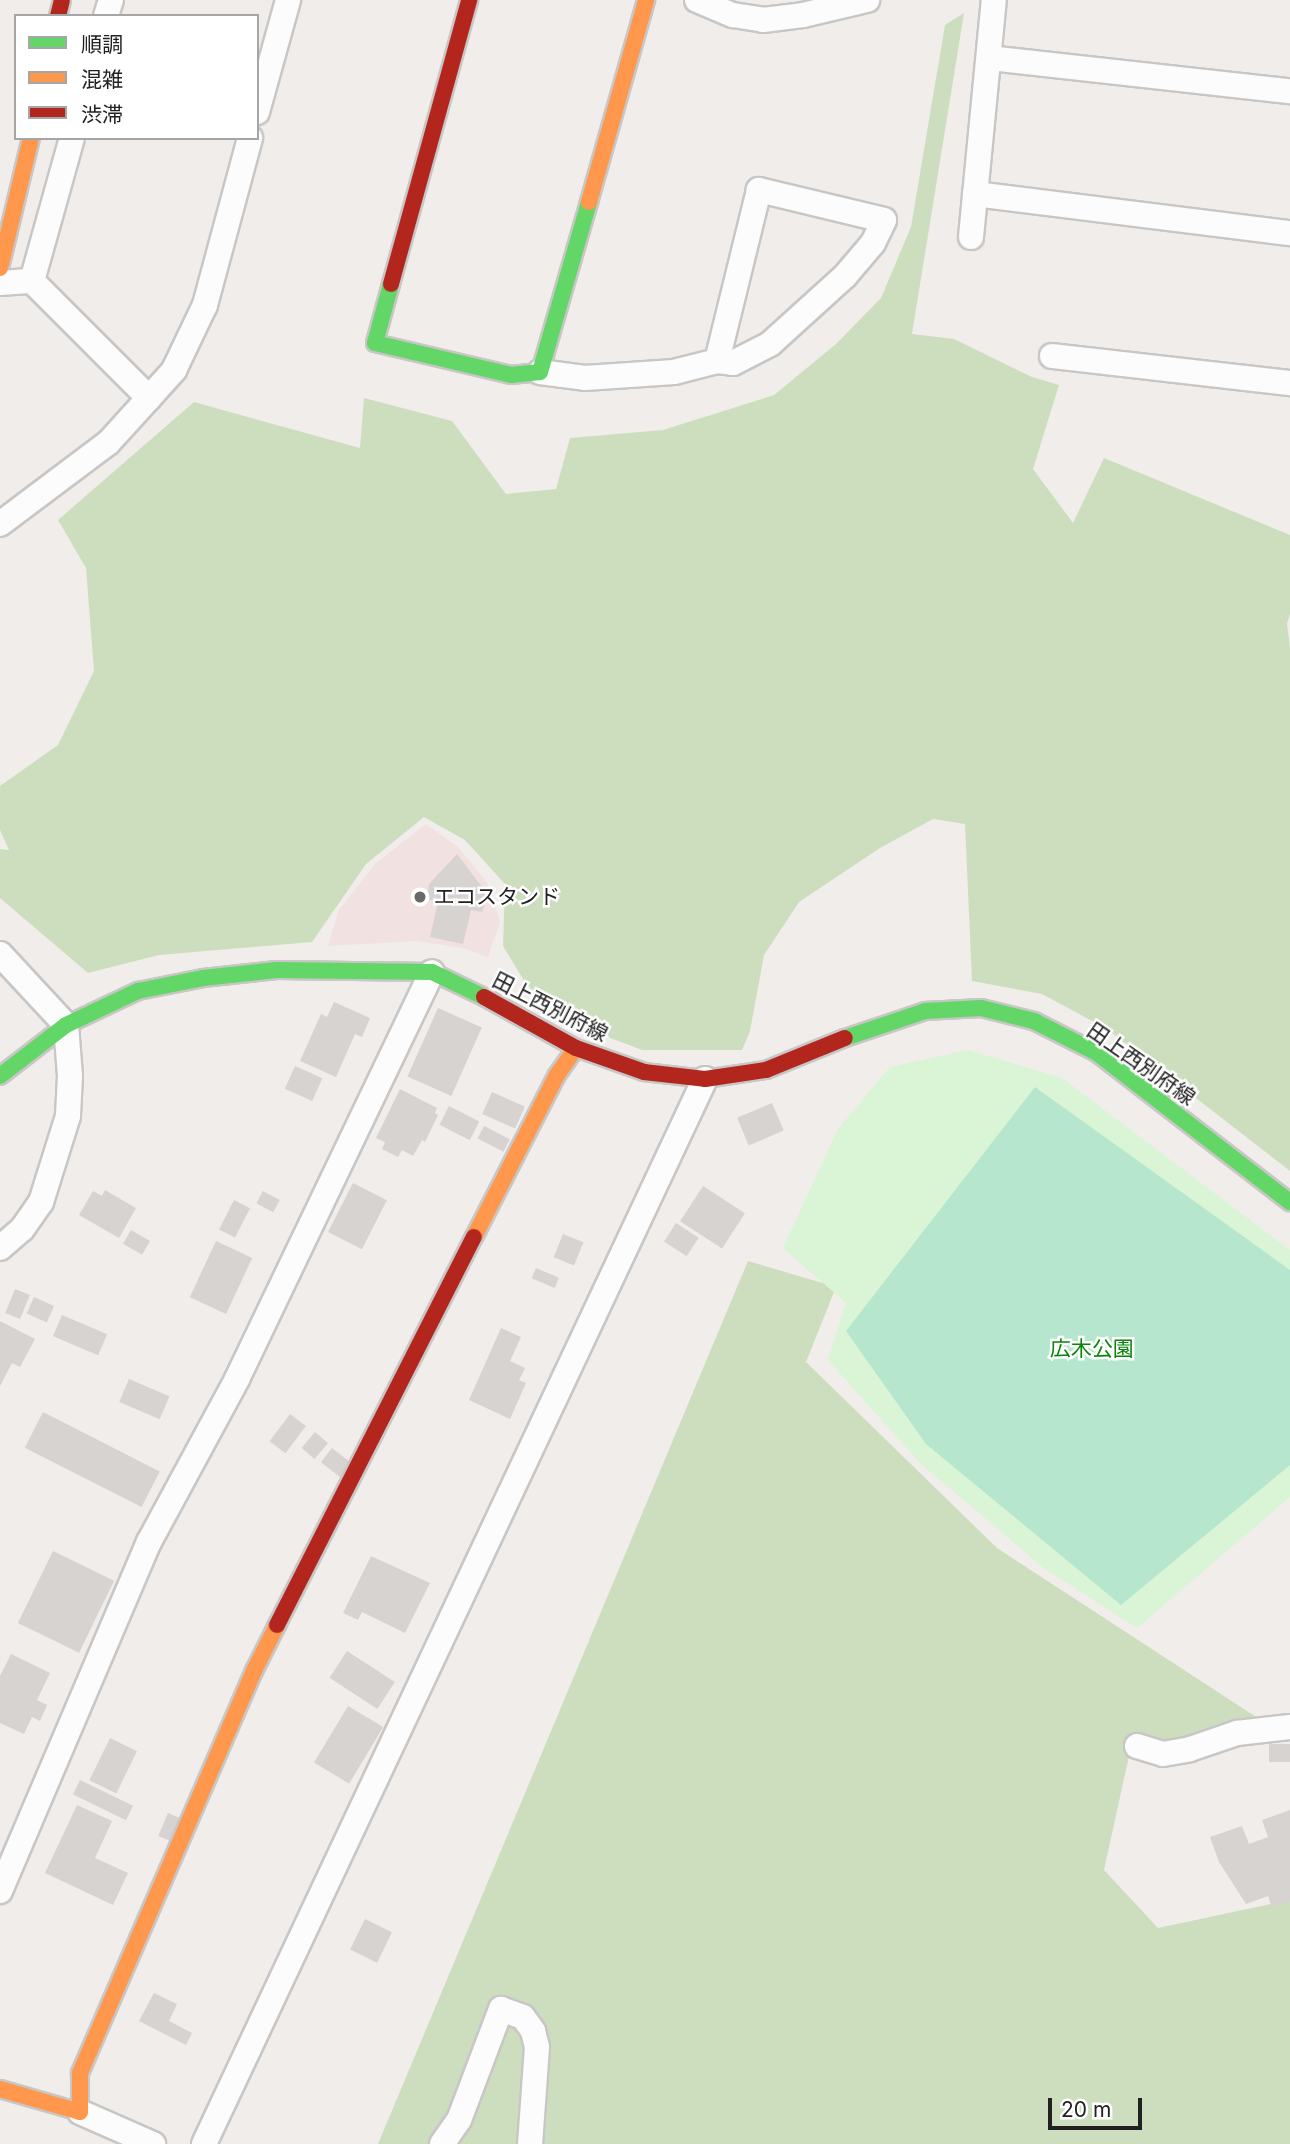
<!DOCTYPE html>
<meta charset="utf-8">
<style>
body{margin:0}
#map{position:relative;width:1290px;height:2144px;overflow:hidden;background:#f0edea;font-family:Inter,"Noto Sans JP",sans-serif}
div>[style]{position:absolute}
.commercial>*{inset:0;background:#f1e1e1}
.forest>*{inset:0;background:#cddebf}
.park>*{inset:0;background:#d9f5d6}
.pitch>*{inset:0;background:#b6e6cd}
.building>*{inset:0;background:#d7d3d1;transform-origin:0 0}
.roads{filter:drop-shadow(2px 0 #c8c7c6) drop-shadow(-2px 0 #c8c7c6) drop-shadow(0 2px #c8c7c6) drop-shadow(0 -2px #c8c7c6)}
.street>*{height:24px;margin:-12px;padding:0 12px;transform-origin:12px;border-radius:12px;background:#fdfcfc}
.fast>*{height:16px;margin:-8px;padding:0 8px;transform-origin:8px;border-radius:8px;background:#63d668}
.slow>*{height:16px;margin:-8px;padding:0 8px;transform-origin:8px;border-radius:8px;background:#ff974d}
.jam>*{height:16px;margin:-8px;padding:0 8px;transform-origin:8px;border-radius:8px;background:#b3261e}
.dots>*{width:19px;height:19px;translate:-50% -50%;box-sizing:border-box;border:4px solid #fff;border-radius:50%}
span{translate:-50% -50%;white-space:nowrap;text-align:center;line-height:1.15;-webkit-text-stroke:5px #fff;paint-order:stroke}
.poi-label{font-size:21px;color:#212121}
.left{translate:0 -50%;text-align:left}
.street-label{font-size:21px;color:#212121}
.park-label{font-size:21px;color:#0a850a}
.legend{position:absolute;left:14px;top:14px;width:245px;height:126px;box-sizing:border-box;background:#fff;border:2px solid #a6a6a6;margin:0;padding:9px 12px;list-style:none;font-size:21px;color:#212121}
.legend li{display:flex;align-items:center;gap:14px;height:35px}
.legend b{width:35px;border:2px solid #a6a6a6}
.scale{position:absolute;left:1048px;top:2098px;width:94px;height:32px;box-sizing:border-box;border:4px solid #212121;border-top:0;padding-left:9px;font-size:21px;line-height:24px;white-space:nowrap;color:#212121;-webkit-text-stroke:5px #fff;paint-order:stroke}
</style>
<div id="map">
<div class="commercial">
<div style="clip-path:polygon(426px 824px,458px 847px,487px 883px,500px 922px,488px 957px,463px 948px,416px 941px,328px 946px,339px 910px,376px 863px)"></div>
</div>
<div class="forest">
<div style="clip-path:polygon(964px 13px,912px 334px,954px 339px,1032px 377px,1059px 385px,1033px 469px,1073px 523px,1104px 458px,1290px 535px,1290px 613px,1287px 624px,1290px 648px,1290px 1171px,1107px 1029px,1042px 994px,972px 981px,965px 824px,933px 819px,880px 848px,799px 902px,764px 955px,750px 1031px,742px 1050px,642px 1050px,566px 1021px,526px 984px,503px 946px,505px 884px,465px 840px,424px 817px,366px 864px,312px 942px,159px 955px,88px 973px,0 898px,0 849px,9px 850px,0 830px,0 786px,58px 745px,94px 671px,86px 568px,58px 520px,194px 402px,360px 448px,364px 398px,452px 421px,506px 494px,556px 489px,570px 438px,663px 430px,774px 395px,836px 344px,881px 298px,911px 227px,945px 25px)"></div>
<div style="clip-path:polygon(748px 1261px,836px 1287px,806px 1362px,997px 1548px,1270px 1726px,1129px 1756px,1104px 1870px,1158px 1928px,1290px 1900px,1290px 2144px,378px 2144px)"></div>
</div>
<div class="park">
<div style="clip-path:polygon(968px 1050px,1062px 1078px,1290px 1250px,1290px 1497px,1137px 1628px,1045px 1569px,921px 1464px,828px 1360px,846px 1303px,783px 1248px,838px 1129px,890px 1067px)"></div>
</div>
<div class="pitch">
<div style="clip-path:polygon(1035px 1087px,1290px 1270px,1290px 1465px,1121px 1605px,926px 1444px,846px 1331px)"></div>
</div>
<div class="building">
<div style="clip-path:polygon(457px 854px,488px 895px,482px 912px,471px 910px,463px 944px,430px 937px,438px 902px,427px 899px,429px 884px)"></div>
<div style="clip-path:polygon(334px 1002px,370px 1018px,362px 1037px,355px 1034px,336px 1077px,300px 1061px,321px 1014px,327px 1017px)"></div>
<div style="left:438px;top:1008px;width:48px;height:75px;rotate:24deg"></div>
<div style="left:295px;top:1066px;width:30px;height:25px;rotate:24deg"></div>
<div style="clip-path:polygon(400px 1089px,437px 1108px,435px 1113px,438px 1115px,425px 1142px,422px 1140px,413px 1156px,402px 1150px,398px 1157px,382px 1149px,385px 1142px,376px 1138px)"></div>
<div style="left:492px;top:1092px;width:36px;height:24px;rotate:24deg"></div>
<div style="left:772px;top:1103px;width:30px;height:38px;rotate:67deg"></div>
<div style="left:449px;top:1106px;width:34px;height:21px;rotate:27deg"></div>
<div style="left:484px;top:1126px;width:29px;height:14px;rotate:27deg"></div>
<div style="left:353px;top:1183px;width:38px;height:55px;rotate:27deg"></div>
<div style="left:703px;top:1186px;width:50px;height:42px;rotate:33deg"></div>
<div style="clip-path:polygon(105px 1190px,136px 1208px,119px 1238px,79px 1215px,93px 1191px,102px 1196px)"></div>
<div style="left:263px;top:1191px;width:19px;height:14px;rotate:28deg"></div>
<div style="left:234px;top:1200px;width:18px;height:33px;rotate:27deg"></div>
<div style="left:676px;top:1223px;width:27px;height:22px;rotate:33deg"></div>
<div style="left:131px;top:1230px;width:22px;height:16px;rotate:30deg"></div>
<div style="left:563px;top:1234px;width:22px;height:25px;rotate:22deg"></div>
<div style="left:216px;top:1241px;width:40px;height:62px;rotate:25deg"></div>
<div style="left:536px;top:1268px;width:25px;height:11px;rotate:23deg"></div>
<div style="left:15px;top:1289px;width:16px;height:26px;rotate:22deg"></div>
<div style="left:34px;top:1297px;width:22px;height:18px;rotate:24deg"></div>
<div style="left:62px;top:1315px;width:49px;height:23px;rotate:23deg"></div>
<div style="clip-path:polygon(0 1321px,35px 1339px,20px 1367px,12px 1363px,0 1386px)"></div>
<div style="clip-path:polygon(501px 1328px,521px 1337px,510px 1361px,525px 1368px,519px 1380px,526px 1383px,510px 1419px,469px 1400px)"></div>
<div style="left:129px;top:1379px;width:44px;height:25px;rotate:23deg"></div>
<div style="left:43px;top:1412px;width:131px;height:40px;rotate:27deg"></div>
<div style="left:290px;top:1414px;width:20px;height:34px;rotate:37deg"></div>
<div style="left:315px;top:1432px;width:17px;height:21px;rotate:40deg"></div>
<div style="left:332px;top:1448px;width:24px;height:18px;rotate:38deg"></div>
<div style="left:53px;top:1551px;width:68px;height:80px;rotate:26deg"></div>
<div style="clip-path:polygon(371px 1556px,430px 1583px,405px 1633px,362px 1612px,358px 1620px,343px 1613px)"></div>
<div style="left:347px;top:1651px;width:57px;height:32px;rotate:33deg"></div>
<div style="clip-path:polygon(11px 1654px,50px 1673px,37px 1700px,47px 1705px,40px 1721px,32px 1717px,24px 1734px,0 1723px,0 1676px)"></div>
<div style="left:348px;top:1706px;width:41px;height:66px;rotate:31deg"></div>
<div style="left:110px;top:1738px;width:30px;height:47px;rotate:26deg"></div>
<div style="left:1290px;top:1744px;width:18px;height:21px;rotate:90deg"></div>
<div style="left:80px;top:1780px;width:59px;height:16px;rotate:26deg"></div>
<div style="clip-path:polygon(77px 1805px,112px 1821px,95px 1858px,128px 1873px,113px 1905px,45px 1873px)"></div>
<div style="clip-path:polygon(1290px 1810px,1290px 1901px,1272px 1908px,1268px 1896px,1246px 1904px,1219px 1862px,1210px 1837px,1242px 1826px,1249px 1844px,1268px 1837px,1262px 1820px)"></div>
<div style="left:168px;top:1813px;width:15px;height:25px;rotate:23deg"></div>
<div style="left:365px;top:1919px;width:30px;height:34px;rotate:26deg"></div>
<div style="clip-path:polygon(154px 1993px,177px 2004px,169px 2021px,192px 2033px,186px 2045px,139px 2021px)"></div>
</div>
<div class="roads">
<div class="street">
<div style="left:697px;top:0;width:39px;rotate:23deg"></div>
<div style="left:733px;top:15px;width:30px;rotate:9deg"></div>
<div style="left:763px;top:20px;width:40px;rotate:-7.1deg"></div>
<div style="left:803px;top:15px;width:66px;rotate:-13.2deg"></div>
<div style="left:106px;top:16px;width:17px;rotate:-73deg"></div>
<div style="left:989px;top:58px;width:303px;rotate:6.3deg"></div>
<div style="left:257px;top:112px;width:116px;rotate:-74.5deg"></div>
<div style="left:975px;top:194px;width:317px;rotate:7.1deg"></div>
<div style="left:971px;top:237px;width:238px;rotate:-84.5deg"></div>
<div style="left:32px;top:281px;width:165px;rotate:45deg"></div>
<div style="left:149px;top:398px;width:38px;rotate:-48deg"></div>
<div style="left:174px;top:370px;width:72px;rotate:-64.5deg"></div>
<div style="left:205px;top:305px;width:173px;rotate:-74.9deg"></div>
<div style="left:0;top:283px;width:32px;rotate:-4deg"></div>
<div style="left:32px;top:281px;width:148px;rotate:-74.4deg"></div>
<div style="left:1052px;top:356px;width:240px;rotate:6.5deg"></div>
<div style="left:540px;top:372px;width:45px;rotate:7.6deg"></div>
<div style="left:585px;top:378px;width:89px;rotate:-3.9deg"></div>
<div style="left:674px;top:372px;width:44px;rotate:-14.3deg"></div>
<div style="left:717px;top:361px;width:16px;rotate:7deg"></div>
<div style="left:733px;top:363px;width:42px;rotate:-27.2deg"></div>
<div style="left:770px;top:344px;width:101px;rotate:-42.2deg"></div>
<div style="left:845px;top:276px;width:43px;rotate:-49.7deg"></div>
<div style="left:873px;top:243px;width:25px;rotate:-64deg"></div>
<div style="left:884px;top:220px;width:129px;rotate:-166.5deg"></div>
<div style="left:759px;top:190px;width:176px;rotate:103.8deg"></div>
<div style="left:0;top:524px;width:135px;rotate:-36.9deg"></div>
<div style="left:108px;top:443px;width:61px;rotate:-47.7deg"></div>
<div style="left:0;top:954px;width:97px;rotate:47.1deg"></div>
<div style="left:66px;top:1025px;width:51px;rotate:85.5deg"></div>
<div style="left:70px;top:1076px;width:40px;rotate:92.9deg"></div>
<div style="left:68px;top:1116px;width:90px;rotate:107.4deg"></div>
<div style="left:41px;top:1202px;width:33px;rotate:125deg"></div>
<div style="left:22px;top:1229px;width:29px;rotate:139deg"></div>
<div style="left:1137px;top:1746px;width:27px;rotate:17deg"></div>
<div style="left:1163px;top:1754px;width:27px;rotate:-10deg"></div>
<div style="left:1190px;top:1749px;width:50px;rotate:-18.8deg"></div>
<div style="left:1237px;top:1733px;width:53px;rotate:-6.5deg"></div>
<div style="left:0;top:1891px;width:379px;rotate:-66.9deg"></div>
<div style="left:149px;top:1542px;width:185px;rotate:-61.6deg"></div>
<div style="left:237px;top:1379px;width:451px;rotate:-64.4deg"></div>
<div style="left:80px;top:2112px;width:80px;rotate:23.7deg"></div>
<div style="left:204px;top:2144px;width:1177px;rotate:-64.81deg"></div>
<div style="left:442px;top:2144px;width:29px;rotate:-55deg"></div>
<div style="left:459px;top:2120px;width:119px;rotate:-69.3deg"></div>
<div style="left:501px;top:2009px;width:23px;rotate:20deg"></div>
<div style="left:523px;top:2017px;width:17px;rotate:54deg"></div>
<div style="left:533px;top:2031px;width:16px;rotate:76deg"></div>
<div style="left:537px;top:2047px;width:97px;rotate:94.1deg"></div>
</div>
<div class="fast">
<div style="left:391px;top:284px;width:61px;rotate:105.2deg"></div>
<div style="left:375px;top:343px;width:140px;rotate:13.2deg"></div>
<div style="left:511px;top:375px;width:29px;rotate:-6deg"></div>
<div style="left:540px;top:372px;width:177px;rotate:-73.9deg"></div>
<div style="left:845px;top:1038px;width:84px;rotate:-18.6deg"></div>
<div style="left:925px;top:1011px;width:56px;rotate:-3.1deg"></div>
<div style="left:981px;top:1008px;width:55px;rotate:13.8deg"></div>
<div style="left:1034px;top:1021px;width:71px;rotate:26.9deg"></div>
<div style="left:1097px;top:1053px;width:244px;rotate:37.7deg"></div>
<div style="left:0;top:1076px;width:83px;rotate:-37.7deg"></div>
<div style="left:66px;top:1025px;width:80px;rotate:-25.3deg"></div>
<div style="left:138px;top:991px;width:66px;rotate:-11.3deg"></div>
<div style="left:203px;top:978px;width:74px;rotate:-6.2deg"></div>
<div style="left:277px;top:970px;width:155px;rotate:0.7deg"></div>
<div style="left:432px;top:972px;width:58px;rotate:25.7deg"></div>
</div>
<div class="slow">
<div style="left:589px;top:202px;width:210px;rotate:-74.2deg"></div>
<div style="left:0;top:268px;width:134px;rotate:-76.6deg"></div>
<div style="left:474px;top:1237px;width:182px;rotate:-62.9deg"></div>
<div style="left:557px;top:1075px;width:33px;rotate:-55deg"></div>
<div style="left:0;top:2089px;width:83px;rotate:16deg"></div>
<div style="left:80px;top:2112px;width:39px;rotate:-90deg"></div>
<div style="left:80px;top:2073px;width:438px;rotate:-66.6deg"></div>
<div style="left:254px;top:1671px;width:51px;rotate:-63.4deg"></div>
</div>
<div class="jam">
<div style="left:58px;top:16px;width:16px;rotate:-76deg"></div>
<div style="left:391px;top:284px;width:295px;rotate:-74.6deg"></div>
<div style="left:484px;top:997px;width:105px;rotate:29deg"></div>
<div style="left:576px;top:1048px;width:72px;rotate:19.4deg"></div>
<div style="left:644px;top:1072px;width:61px;rotate:6.5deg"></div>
<div style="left:705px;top:1079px;width:62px;rotate:-8.4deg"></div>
<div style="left:766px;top:1070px;width:85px;rotate:-22.1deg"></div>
<div style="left:277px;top:1625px;width:435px;rotate:-63.1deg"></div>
</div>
</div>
<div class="dots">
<div style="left:420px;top:897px;background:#696867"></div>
</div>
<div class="poi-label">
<span class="left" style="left:434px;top:897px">エコスタンド</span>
</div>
<div class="street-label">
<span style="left:550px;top:1007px;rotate:27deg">田上西別府線</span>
<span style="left:1141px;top:1064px;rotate:35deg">田上西別府線</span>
</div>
<div class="park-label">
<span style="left:1092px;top:1349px">広木公園</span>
</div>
<ul class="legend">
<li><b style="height:9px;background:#63d668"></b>順調</li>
<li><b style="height:9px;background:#ff974d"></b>混雑</li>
<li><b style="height:9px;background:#b3261e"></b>渋滞</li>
</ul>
<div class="scale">20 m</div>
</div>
